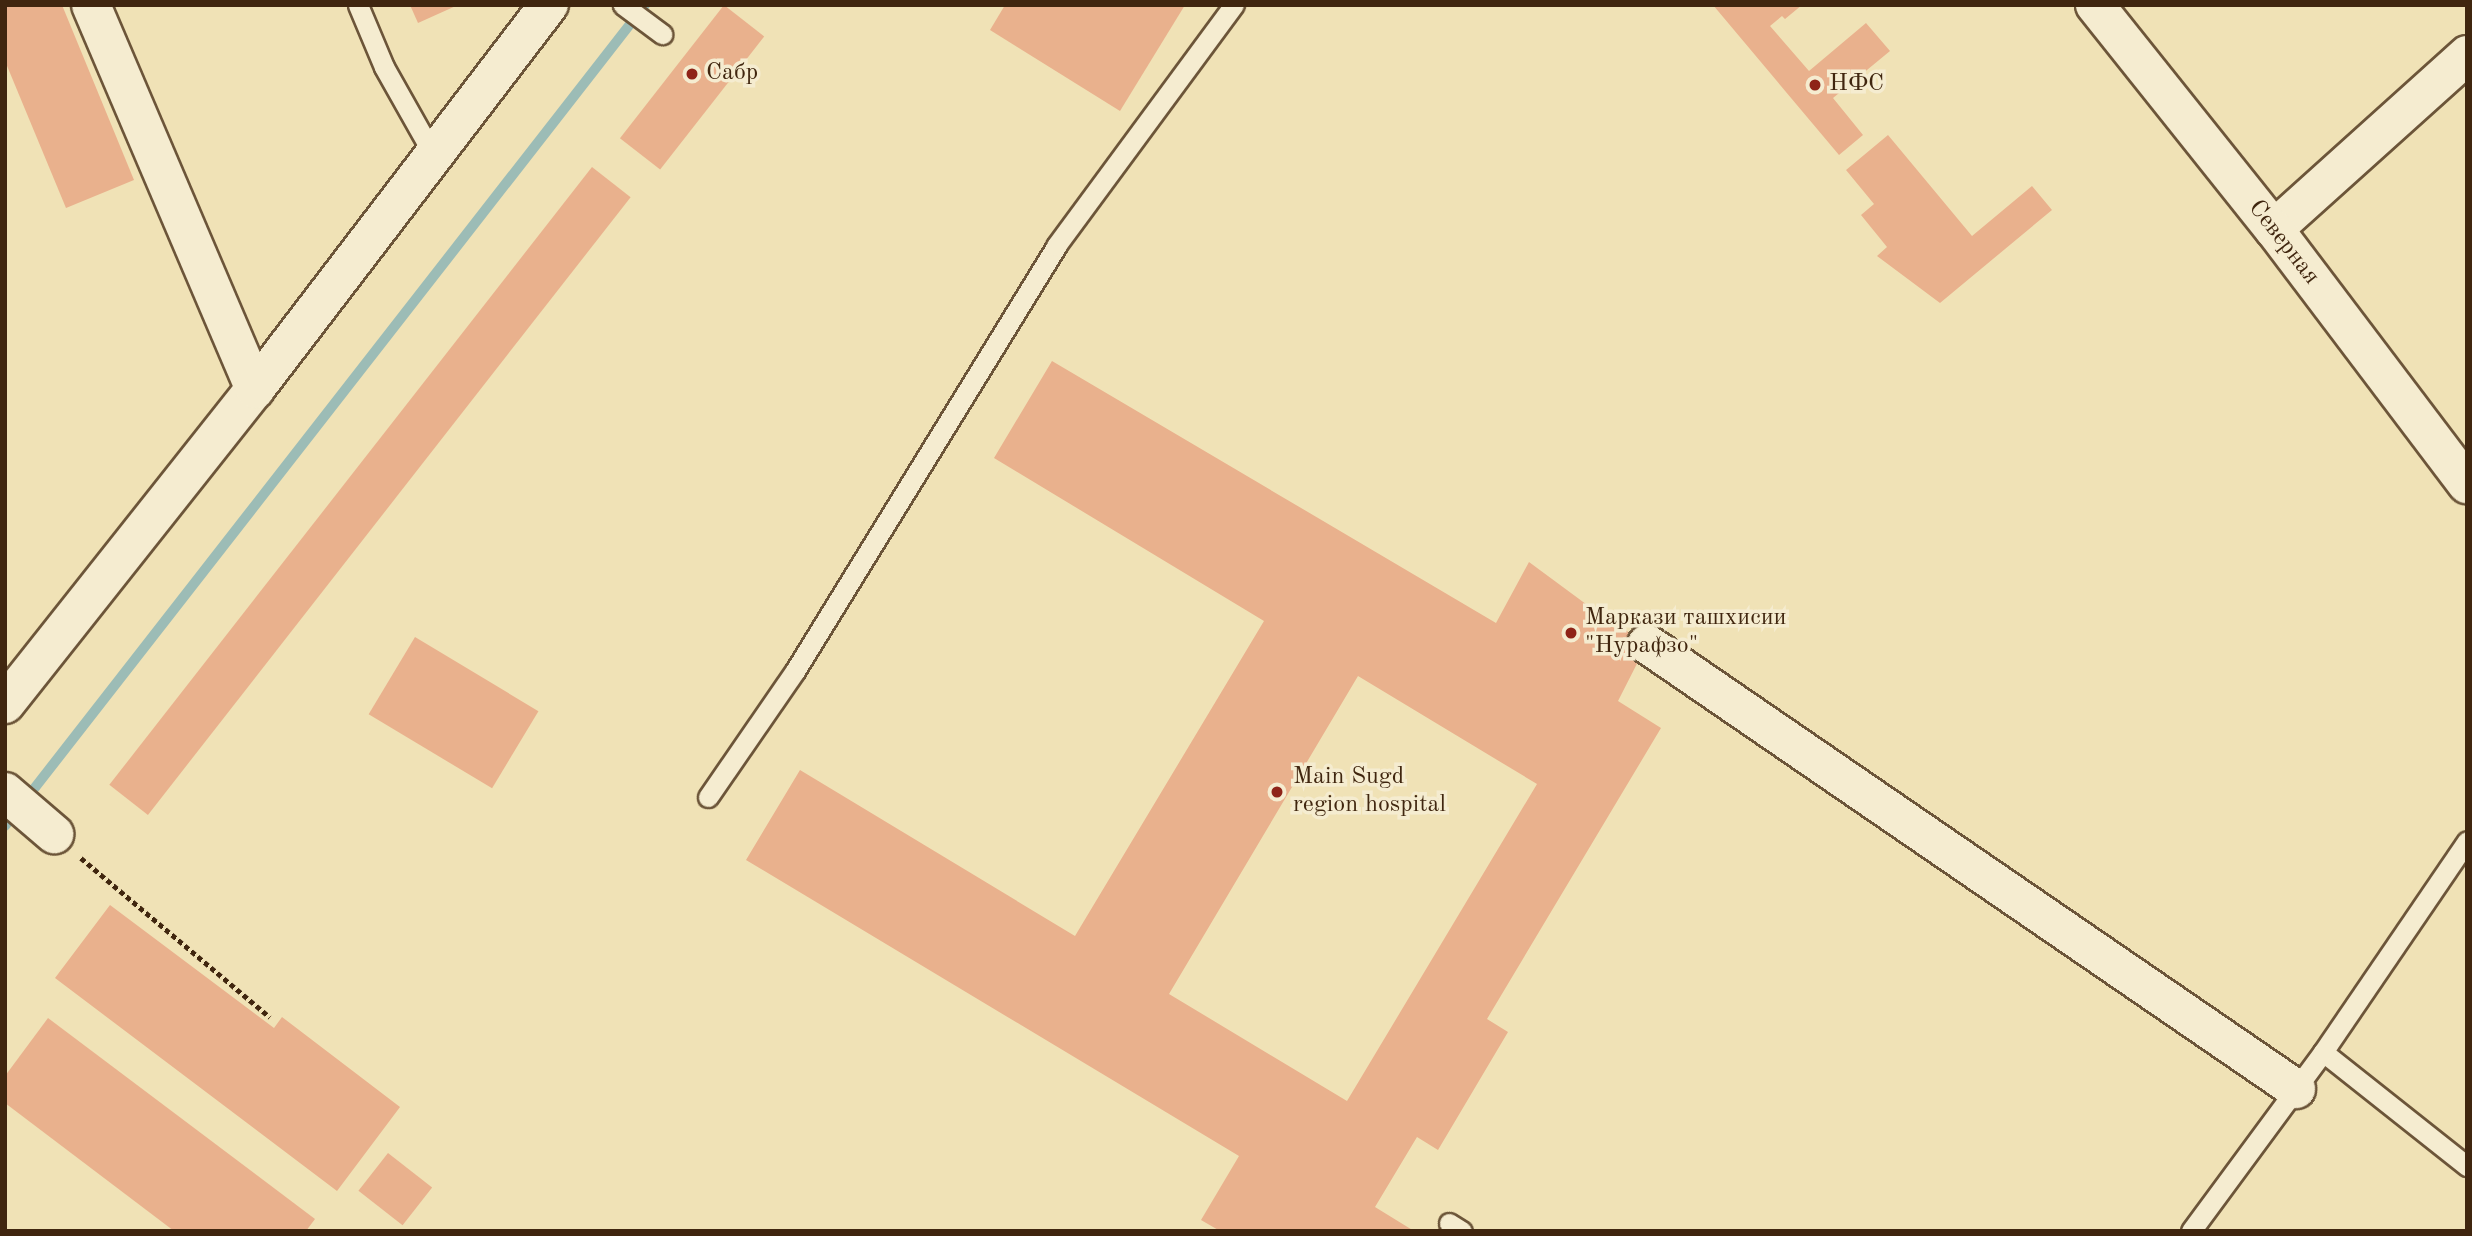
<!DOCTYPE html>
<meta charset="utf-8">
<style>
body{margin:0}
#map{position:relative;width:2472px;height:1236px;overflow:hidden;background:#f0e2b6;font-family:"Old Standard TT",serif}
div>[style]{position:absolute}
.stream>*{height:10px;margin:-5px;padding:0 5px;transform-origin:5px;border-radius:5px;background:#9cbcb6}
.building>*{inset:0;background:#e9b18d;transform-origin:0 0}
.path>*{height:4.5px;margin-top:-2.25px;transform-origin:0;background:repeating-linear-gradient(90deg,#40260f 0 5px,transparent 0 8.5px)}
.roads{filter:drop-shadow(2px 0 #6c5539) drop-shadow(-2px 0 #6c5539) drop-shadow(0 2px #6c5539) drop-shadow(0 -2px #6c5539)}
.lane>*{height:19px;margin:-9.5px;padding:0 9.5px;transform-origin:9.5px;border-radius:9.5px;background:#f5ecd0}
.street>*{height:38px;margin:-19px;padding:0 19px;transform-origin:19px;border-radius:19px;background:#f5ecd0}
.secondary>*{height:38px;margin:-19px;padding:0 19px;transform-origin:19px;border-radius:19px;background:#f5ecd0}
.dots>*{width:19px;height:19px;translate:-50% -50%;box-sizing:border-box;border:4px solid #f5ecd0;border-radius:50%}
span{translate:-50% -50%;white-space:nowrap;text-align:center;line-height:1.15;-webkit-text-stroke:7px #f5ecd0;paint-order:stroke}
.poi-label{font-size:24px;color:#40260f}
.left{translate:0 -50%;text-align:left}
.street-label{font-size:24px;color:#40260f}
.frame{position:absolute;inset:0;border:7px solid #40260f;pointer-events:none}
</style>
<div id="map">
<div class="stream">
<div style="left:5px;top:826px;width:1041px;rotate:-52.06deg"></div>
</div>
<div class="building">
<div style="clip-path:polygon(5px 5px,62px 5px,134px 180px,66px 208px,5px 61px)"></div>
<div style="clip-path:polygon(410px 5px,458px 5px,418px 23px)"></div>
<div style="left:724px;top:5px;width:51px;height:169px;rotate:38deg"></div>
<div style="clip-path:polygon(1005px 5px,1185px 5px,1120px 111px,990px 30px)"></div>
<div style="clip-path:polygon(1713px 5px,1802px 5px,1785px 19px,1782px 16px,1770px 26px,1809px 71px,1866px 23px,1890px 51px,1833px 98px,1863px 135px,1839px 155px)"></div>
<div style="clip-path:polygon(1888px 135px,1972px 236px,2032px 186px,2052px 210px,1940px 303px,1877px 256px,1887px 247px,1861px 215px,1874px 204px,1846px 170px)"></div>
<div style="left:592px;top:167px;width:49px;height:784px;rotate:38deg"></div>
<div style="clip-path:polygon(evenodd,1052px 361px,1496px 623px,1529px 562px,1594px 610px,1647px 644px,1618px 701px,1661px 728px,1487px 1019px,1508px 1032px,1438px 1150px,1417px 1137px,1375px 1207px,1414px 1231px,1220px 1231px,1201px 1220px,1239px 1156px,746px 860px,800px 770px,1075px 936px,1264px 621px,994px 458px,1052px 361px,1358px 676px,1537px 784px,1347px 1101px,1169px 994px,1358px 676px)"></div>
<div style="left:415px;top:637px;width:144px;height:90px;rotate:31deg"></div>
<div style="clip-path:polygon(110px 905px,274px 1028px,282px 1017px,400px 1107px,337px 1191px,55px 978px)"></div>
<div style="clip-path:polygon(48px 1018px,315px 1219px,306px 1231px,174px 1231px,5px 1103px,5px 1076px)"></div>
<div style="left:388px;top:1153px;width:56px;height:48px;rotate:38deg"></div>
</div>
<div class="path">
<div style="left:81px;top:858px;width:247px;rotate:40.1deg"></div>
</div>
<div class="roads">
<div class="lane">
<div style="left:358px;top:5px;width:67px;rotate:67.2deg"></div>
<div style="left:384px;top:67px;width:100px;rotate:60.6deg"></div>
<div style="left:623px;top:5px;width:49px;rotate:36.6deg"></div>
<div style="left:708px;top:797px;width:153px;rotate:-55.4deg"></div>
<div style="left:795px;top:671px;width:499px;rotate:-58.4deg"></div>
<div style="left:1056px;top:246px;width:300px;rotate:-53.6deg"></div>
<div style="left:2323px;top:1052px;width:184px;rotate:38.4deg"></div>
<div style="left:1449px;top:1223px;width:15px;rotate:32deg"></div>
<div style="left:2191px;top:1231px;width:222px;rotate:-53.6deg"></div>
<div style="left:2323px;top:1052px;width:255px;rotate:-55.7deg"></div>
</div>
<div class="street">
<div style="left:91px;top:5px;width:418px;rotate:66.9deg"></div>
<div style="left:2274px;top:229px;width:260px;rotate:-42deg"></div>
<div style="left:1647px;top:644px;width:787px;rotate:34.44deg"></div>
<div style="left:5px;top:704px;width:402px;rotate:-51.6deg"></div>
<div style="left:255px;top:389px;width:484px;rotate:-52.6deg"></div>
<div style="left:5px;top:792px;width:65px;rotate:40.6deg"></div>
</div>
<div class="secondary">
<div style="left:2095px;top:5px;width:287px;rotate:51.4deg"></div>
<div style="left:2274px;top:229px;width:320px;rotate:52.9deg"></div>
</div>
</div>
<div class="dots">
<div style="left:692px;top:74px;background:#8f2418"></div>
<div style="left:1815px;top:85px;background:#8f2418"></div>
<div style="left:1571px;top:633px;background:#8f2418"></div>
<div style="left:1277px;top:792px;background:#8f2418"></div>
</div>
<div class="poi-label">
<span class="left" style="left:706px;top:74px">Сабр</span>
<span class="left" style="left:1829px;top:85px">НФС</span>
<span class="left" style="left:1585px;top:633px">Маркази ташхисии<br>"Нурафзо"</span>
<span class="left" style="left:1293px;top:792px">Main Sugd<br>region hospital</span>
</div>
<div class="street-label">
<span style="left:2283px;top:243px;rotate:52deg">Северная</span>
</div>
<div class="frame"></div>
</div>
